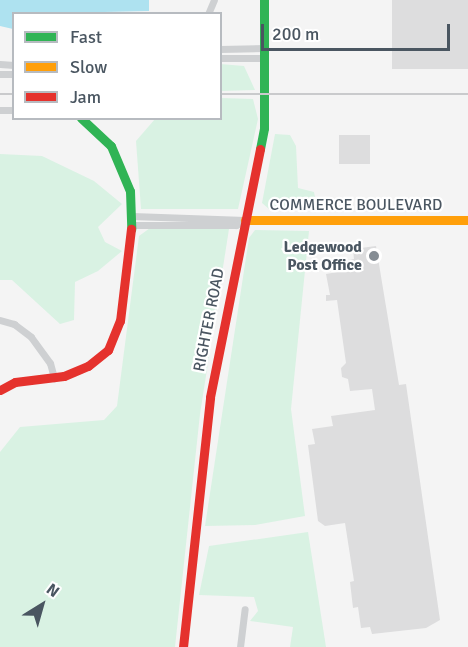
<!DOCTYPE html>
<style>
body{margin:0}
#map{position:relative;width:468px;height:647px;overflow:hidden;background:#f4f4f4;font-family:Signika,sans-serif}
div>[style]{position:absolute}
.green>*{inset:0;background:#d9f2e3}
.water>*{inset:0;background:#aee2f0}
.building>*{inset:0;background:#ddddde;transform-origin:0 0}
.street>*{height:7px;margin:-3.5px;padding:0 3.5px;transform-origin:3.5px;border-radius:3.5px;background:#ced0d2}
.fast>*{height:9px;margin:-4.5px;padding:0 4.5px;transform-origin:4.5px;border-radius:4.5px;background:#30b455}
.slow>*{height:9px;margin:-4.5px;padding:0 4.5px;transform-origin:4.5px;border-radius:4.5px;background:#ff9f0a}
.jam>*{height:9px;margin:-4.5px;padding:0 4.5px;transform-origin:4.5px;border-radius:4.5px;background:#e5322d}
.rail>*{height:2px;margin:-1px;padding:0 1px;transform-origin:1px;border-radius:1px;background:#c9cacc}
.dots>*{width:16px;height:16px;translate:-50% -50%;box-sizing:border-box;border:3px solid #fff;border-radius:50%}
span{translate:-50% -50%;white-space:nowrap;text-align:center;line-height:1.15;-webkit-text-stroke:4.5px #fff;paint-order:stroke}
.street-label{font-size:16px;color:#4a5661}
.poi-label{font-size:16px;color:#4a5661;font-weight:700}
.right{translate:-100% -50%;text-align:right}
.legend{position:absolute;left:12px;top:12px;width:210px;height:108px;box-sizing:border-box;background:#fff;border:2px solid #b7bbc0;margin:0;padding:8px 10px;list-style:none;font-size:18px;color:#4a5661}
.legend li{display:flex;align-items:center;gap:12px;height:30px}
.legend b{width:30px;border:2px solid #b7bbc0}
.north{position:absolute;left:12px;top:575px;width:60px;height:60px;-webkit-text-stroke:4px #fff;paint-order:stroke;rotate:37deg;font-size:16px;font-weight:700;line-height:24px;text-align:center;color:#4a5661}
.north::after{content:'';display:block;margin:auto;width:21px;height:27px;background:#4a5661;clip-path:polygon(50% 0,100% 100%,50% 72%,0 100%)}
.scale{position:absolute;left:261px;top:24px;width:189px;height:27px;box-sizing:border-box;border:3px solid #4a5661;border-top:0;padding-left:8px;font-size:18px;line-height:21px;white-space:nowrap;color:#4a5661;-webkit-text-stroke:4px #fff;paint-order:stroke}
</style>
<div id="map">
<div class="green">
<div style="clip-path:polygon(220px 64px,244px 66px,255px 90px,221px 91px)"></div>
<div style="clip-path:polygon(221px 98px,253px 99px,258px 119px,238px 209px,141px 209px,136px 141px,155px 119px,220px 118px)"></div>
<div style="clip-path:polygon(275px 134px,290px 135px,296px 146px,298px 188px,314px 192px,317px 208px,269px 209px,262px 203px)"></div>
<div style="clip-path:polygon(0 154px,42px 156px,94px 181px,122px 204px,98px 227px,105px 242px,122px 251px,98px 271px,75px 282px,74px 320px,60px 324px,12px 280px,0 280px)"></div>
<div style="clip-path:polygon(150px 228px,229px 229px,200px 414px,175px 647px,0 647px,0 452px,20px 427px,104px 420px,117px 406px,139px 236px)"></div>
<div style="clip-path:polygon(255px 230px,309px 231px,291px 409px,305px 516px,255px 525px,205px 526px,249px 238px)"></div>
<div style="clip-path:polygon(308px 532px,326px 647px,290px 647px,293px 627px,250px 621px,258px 611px,254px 597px,199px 595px,209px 546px)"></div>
</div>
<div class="water">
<div style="clip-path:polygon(0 0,149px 0,149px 11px,14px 14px,13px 29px,0 26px)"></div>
</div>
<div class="building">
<div style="left:392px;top:0;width:76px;height:69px"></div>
<div style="left:339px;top:135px;width:31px;height:29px"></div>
<div style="clip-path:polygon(376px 246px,399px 385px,406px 384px,440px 620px,426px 628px,372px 634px,370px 627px,361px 628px,358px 607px,353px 608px,350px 582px,354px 581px,345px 523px,325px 526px,318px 521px,308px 445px,315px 444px,312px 429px,333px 426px,331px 416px,375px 410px,372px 389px,350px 391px,348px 379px,342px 377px,341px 368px,346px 363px,337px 300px,326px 301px,326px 295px,330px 295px,326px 274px,349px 270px,348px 260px,354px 259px,353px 249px)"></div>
</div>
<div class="street">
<div style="left:208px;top:14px;width:15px;rotate:-67deg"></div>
<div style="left:220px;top:49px;width:44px;rotate:-1.3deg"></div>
<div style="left:220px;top:58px;width:44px"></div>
<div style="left:0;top:64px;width:14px;rotate:4deg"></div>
<div style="left:0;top:74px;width:14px"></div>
<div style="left:0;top:110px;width:14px"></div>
<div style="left:132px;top:216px;width:113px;rotate:2deg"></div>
<div style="left:132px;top:225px;width:104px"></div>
<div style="left:236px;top:225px;width:10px;rotate:-29deg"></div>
<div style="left:0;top:320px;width:15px;rotate:16deg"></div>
<div style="left:14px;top:324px;width:21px;rotate:37deg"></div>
<div style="left:31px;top:337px;width:32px;rotate:54deg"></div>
<div style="left:50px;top:363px;width:16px;rotate:75deg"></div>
<div style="left:240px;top:647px;width:38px;rotate:-83deg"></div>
</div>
<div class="fast">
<div style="left:81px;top:118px;width:41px;rotate:43deg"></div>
<div style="left:111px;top:146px;width:49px;rotate:67.1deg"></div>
<div style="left:130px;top:191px;width:38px;rotate:88deg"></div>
<div style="left:260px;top:149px;width:21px;rotate:-79deg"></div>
<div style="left:264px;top:128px;width:128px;rotate:-90deg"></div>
</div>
<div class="slow">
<div style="left:245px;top:220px;width:223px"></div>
</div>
<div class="jam">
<div style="left:0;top:390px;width:17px;rotate:-28deg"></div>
<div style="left:15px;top:382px;width:49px;rotate:-7deg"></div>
<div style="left:64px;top:376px;width:26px;rotate:-23deg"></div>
<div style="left:88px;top:366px;width:26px;rotate:-39deg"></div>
<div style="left:108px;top:350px;width:31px;rotate:-68deg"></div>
<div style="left:120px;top:321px;width:93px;rotate:-83.2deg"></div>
<div style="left:183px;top:647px;width:251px;rotate:-83.8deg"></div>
<div style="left:210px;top:397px;width:253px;rotate:-78.6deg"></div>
</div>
<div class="rail">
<div style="left:0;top:94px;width:14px"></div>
<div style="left:220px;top:94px;width:248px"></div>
</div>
<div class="dots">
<div style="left:374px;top:256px;background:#868d94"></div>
</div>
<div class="street-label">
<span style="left:356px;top:205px">COMMERCE BOULEVARD</span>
<span style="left:209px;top:320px;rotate:-79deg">RIGHTER ROAD</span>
</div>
<div class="poi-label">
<span class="right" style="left:362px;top:256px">Ledgewood<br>Post Office</span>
</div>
<ul class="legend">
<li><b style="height:8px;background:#30b455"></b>Fast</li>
<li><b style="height:8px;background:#ff9f0a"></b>Slow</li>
<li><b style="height:8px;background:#e5322d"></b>Jam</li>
</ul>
<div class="north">N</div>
<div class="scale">200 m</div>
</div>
